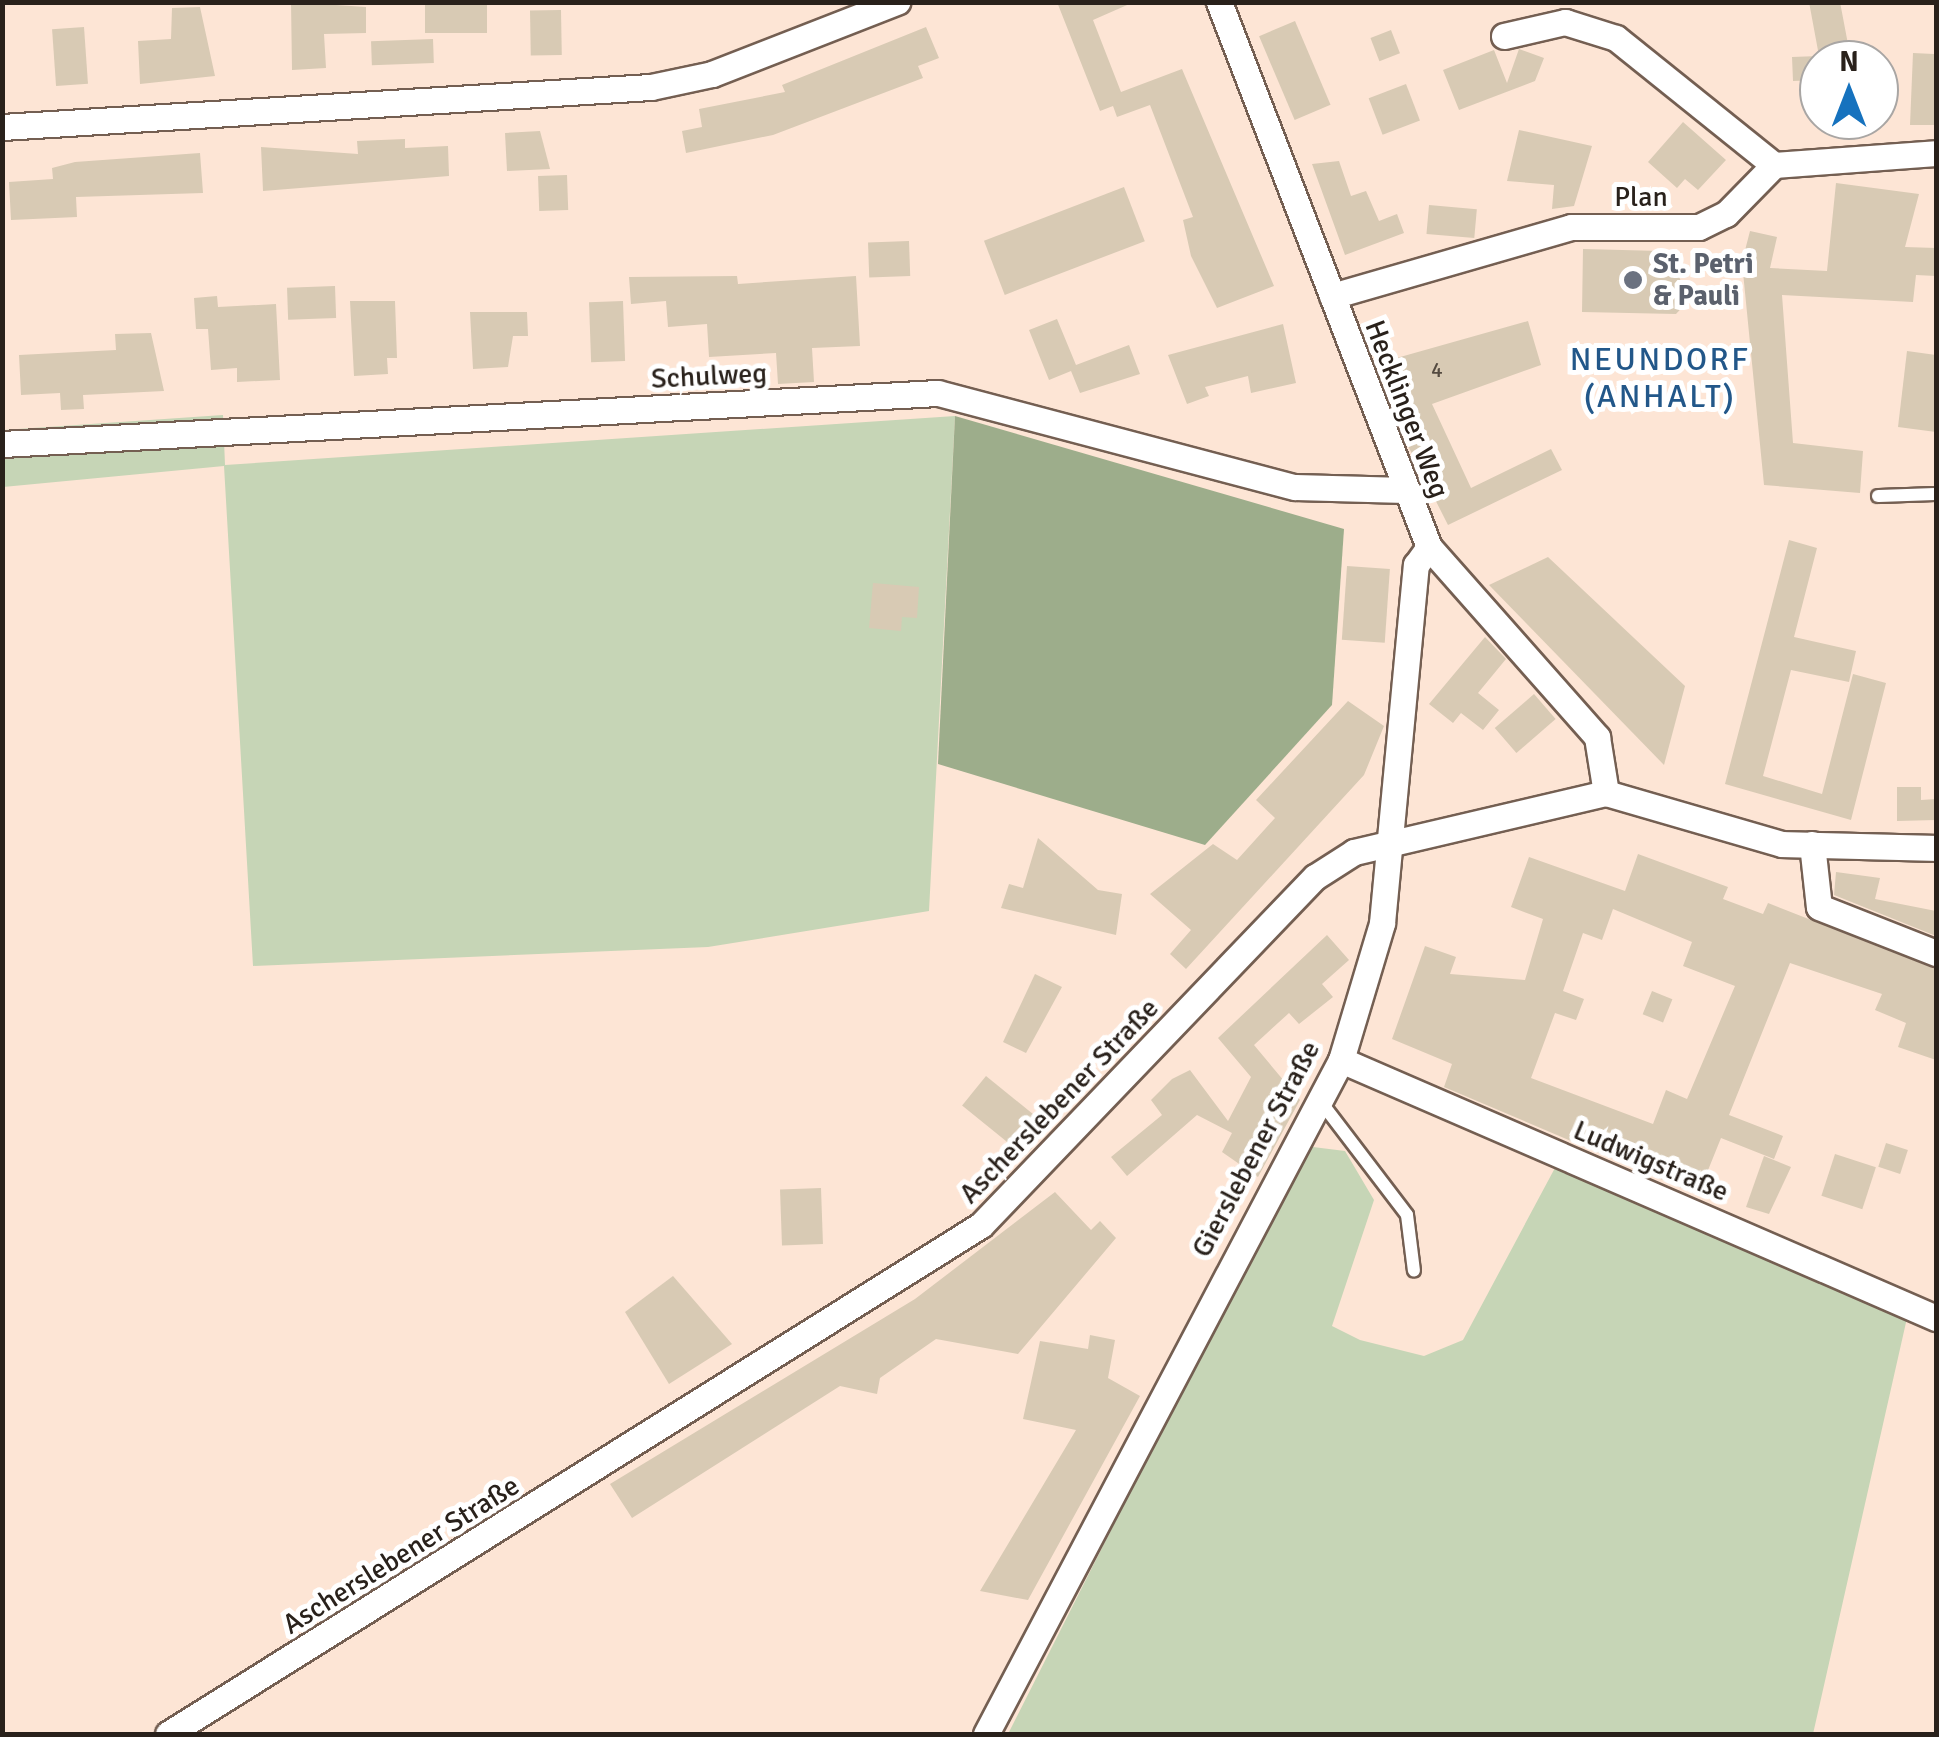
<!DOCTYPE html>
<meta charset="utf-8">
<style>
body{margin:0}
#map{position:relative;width:1939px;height:1737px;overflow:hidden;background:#fde5d5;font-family:Signika,sans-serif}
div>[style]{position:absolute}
.green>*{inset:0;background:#c6d5b6}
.forest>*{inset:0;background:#9dad8b}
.building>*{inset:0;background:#d8cab4;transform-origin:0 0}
.roads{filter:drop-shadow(2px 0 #745f52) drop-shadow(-2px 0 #745f52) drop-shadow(0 2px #745f52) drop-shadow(0 -2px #745f52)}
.service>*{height:12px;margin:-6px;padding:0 6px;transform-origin:6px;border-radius:6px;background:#fff}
.minor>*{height:25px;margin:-12.5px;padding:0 12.5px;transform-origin:12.5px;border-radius:12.5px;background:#fff}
.dots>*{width:28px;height:28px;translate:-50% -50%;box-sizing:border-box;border:5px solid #fff;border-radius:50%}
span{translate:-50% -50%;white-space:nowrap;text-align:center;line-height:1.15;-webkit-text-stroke:10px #fff;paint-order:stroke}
.number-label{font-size:22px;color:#554b41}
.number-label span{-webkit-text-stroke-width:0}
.street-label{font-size:28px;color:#29211b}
.worship-label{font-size:28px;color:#5b616d;font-weight:700}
.left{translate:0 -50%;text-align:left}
.quarter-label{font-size:32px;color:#225789;letter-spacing:2.5px}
.frame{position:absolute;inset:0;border:5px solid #29211b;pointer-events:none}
.north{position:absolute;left:1799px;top:40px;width:100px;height:100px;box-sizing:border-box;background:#fff;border:2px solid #a9a6a4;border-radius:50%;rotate:0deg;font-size:28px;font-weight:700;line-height:40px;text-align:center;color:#29211b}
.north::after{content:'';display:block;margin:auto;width:35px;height:45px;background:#1672be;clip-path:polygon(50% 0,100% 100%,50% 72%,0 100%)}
</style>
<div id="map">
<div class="green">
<div style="clip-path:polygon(223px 415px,225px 465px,955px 416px,929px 911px,708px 947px,253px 966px,224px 466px,3px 487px,3px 430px)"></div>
<div style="clip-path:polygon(1305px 1146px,1345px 1151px,1374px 1200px,1332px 1326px,1360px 1340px,1424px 1356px,1463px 1340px,1556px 1166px,1907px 1318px,1813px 1734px,1008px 1734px)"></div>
</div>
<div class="forest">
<div style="clip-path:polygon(955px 416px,1344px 529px,1332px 705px,1205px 845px,938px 764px)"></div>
</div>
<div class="building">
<div style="clip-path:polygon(291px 2px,366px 7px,366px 33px,324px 34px,326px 68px,292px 70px)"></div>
<div style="left:425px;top:2px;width:62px;height:31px"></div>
<div style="clip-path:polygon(1057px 2px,1134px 2px,1093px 20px,1121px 92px,1182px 69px,1274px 286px,1217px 308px,1191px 256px,1183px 220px,1193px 217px,1150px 105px,1117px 117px,1113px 106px,1100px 111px)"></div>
<div style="clip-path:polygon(1809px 2px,1840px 2px,1851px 60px,1819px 59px,1819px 80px,1793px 81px,1792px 57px,1819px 56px)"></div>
<div style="clip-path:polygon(200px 7px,215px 76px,140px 84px,138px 41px,171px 39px,172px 8px)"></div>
<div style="left:561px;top:10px;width:45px;height:31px;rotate:89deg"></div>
<div style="left:1295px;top:21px;width:91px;height:39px;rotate:67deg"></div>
<div style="left:84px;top:27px;width:57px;height:32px;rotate:86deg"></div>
<div style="clip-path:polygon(926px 27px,939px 58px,918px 66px,923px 78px,773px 135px,686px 153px,682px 131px,702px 127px,699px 109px,785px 92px,782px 85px)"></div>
<div style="left:1391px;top:30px;width:25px;height:22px;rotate:69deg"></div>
<div style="left:433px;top:39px;width:24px;height:62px;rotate:88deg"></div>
<div style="clip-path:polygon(1519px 49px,1544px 58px,1535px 81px,1459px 110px,1443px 70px,1494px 50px,1507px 83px)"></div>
<div style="clip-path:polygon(1913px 53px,1934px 54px,1936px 125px,1910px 125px)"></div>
<div style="left:1406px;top:84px;width:39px;height:40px;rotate:69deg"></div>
<div style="clip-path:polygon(1683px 122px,1726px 160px,1698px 190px,1685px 179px,1677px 188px,1648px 162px)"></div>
<div style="clip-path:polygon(1519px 130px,1592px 146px,1574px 206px,1552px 209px,1554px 185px,1507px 181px)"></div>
<div style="clip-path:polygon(540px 131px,550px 169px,507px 171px,505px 133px)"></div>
<div style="clip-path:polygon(405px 139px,405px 148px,448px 146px,449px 176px,263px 191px,261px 147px,358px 154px,357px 141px)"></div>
<div style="clip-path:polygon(200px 153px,203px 193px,76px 197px,77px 217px,11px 220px,9px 182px,53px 179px,52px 168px,75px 162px)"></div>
<div style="clip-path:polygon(1339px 161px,1351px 196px,1366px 191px,1379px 221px,1397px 214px,1404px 233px,1345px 255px,1312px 164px)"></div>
<div style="left:567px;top:175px;width:35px;height:29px;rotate:88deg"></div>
<div style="clip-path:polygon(1836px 183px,1919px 194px,1905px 247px,1936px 248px,1936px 276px,1916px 275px,1913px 302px,1782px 295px,1793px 443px,1863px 451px,1860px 493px,1764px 485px,1742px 262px,1750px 231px,1777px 237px,1770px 268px,1827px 271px)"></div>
<div style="left:1124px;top:187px;width:58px;height:150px;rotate:69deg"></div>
<div style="left:1429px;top:205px;width:48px;height:29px;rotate:5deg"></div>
<div style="left:909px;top:241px;width:35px;height:41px;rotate:88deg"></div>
<div style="clip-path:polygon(1583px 249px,1661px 251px,1661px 272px,1677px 272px,1689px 300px,1676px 314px,1582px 312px)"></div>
<div style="clip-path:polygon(737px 276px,738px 284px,856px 276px,860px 346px,812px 348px,814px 382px,778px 384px,776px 353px,709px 357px,707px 324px,668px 327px,666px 301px,631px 304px,629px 277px)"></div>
<div style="left:335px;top:286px;width:32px;height:48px;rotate:88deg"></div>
<div style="clip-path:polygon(217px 296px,218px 307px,276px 304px,280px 380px,237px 382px,237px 368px,211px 370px,208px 329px,196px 329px,194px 298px)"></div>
<div style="clip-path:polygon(350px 301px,395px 301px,397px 358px,387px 358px,388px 374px,354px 376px)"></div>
<div style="left:623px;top:301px;width:60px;height:34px;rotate:88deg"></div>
<div style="clip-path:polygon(470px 312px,527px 312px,528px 336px,513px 336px,508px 367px,473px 369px)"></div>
<div style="clip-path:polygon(1057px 319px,1076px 365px,1129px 345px,1140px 374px,1080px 393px,1071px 371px,1049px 380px,1029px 330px)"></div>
<div style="clip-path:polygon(1528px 321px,1541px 365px,1432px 404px,1471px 488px,1551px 449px,1562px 470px,1448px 525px,1408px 446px,1386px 361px)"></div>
<div style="clip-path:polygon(1283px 324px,1296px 383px,1251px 393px,1248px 376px,1205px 387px,1209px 396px,1187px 404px,1168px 355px)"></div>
<div style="clip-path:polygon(151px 333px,164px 391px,83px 395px,84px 409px,61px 410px,60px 393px,21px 395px,19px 355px,116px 350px,115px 334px)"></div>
<div style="clip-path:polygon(1907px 351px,1936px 355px,1936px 432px,1898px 427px)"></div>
<div style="clip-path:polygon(1789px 540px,1817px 548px,1794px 637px,1856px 651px,1849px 682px,1791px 670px,1763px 776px,1822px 794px,1853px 674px,1886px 683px,1851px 820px,1725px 784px)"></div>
<div style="clip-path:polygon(1548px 557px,1685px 686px,1664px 765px,1489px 585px)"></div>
<div style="left:1347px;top:566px;width:43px;height:74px;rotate:4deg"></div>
<div style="clip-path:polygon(873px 583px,919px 587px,917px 618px,902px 617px,901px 631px,869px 628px)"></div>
<div style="clip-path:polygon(1485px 637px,1506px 659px,1478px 693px,1499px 710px,1483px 730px,1461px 713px,1453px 723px,1429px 704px)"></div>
<div style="left:1534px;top:694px;width:33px;height:52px;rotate:49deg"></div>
<div style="clip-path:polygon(1348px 701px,1384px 726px,1364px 775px,1186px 969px,1170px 954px,1191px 930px,1150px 894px,1213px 844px,1237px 860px,1275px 818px,1256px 800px)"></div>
<div style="clip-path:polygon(1897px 787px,1921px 787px,1921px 800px,1936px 799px,1936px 820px,1897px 821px)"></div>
<div style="clip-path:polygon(1038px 838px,1098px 890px,1122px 894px,1116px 935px,1001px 908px,1009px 884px,1023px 888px)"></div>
<div style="clip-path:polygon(evenodd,1638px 854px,1728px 887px,1723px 899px,1763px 914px,1768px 903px,1936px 969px,1936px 1060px,1898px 1047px,1906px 1023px,1875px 1010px,1882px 994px,1790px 963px,1729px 1115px,1783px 1136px,1774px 1159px,1721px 1138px,1698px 1195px,1444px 1087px,1452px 1064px,1392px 1039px,1425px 946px,1456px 957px,1450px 974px,1525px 980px,1543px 919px,1511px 907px,1529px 857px,1625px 891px,1638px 854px,1613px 909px,1692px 942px,1683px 966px,1735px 986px,1687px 1099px,1666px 1090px,1653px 1124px,1531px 1078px,1555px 1013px,1576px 1020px,1584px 999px,1563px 991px,1583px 933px,1602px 940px,1613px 909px)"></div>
<div style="clip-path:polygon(1836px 872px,1880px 878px,1875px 899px,1936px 911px,1936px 936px,1834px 895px)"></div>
<div style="clip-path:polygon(1327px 935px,1349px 960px,1322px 984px,1333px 997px,1299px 1024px,1289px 1013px,1254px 1045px,1300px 1100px,1258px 1177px,1222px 1152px,1232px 1133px,1197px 1115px,1127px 1176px,1111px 1157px,1162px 1115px,1151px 1100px,1172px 1079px,1190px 1070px,1228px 1121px,1251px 1077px,1218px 1038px)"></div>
<div style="clip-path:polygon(1035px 974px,1062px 987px,1026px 1053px,1003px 1042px)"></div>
<div style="left:1652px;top:991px;width:22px;height:25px;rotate:22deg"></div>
<div style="left:986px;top:1076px;width:81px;height:38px;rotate:39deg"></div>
<div style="left:1886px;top:1143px;width:23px;height:25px;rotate:18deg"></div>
<div style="left:1835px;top:1154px;width:43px;height:44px;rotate:18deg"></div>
<div style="clip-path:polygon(1764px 1156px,1791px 1167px,1769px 1214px,1746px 1207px)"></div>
<div style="left:821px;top:1188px;width:56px;height:41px;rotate:88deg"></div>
<div style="clip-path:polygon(1055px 1192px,1091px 1230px,1100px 1221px,1116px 1238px,1018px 1354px,936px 1339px,880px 1378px,877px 1394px,840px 1386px,632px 1518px,610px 1484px,915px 1299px)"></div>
<div style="clip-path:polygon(673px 1276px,732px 1344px,669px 1384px,625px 1312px)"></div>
<div style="clip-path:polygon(1090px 1335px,1115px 1340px,1108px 1378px,1140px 1396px,1028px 1600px,980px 1591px,1076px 1430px,1023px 1419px,1040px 1341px,1088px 1349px)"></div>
</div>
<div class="roads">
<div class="service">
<div style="left:1878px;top:496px;width:58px;rotate:-2deg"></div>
<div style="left:1321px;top:1102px;width:142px;rotate:52.7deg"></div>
<div style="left:1407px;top:1215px;width:56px;rotate:82.9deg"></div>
</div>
<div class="minor">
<div style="left:1219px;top:2px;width:584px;rotate:68.93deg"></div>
<div style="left:1429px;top:547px;width:254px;rotate:48.5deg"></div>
<div style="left:1597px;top:737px;width:57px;rotate:80.9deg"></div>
<div style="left:1504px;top:36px;width:63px;rotate:-12.9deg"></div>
<div style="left:1565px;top:22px;width:53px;rotate:17.4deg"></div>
<div style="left:1616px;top:38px;width:203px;rotate:38.8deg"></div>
<div style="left:2px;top:127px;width:650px;rotate:-3.53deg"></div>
<div style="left:651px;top:87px;width:62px;rotate:-12deg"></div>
<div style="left:712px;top:74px;width:199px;rotate:-21.3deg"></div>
<div style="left:1332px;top:296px;width:249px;rotate:-16.1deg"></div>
<div style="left:1571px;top:227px;width:128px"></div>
<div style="left:1699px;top:227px;width:30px;rotate:-26deg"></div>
<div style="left:1726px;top:214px;width:69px;rotate:-45.6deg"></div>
<div style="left:1774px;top:165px;width:162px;rotate:-4.2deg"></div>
<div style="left:2px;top:444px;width:937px;rotate:-3.12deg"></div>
<div style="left:938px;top:393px;width:369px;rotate:14.8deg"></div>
<div style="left:1295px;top:487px;width:110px;rotate:1.6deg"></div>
<div style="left:1812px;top:844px;width:63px;rotate:83.7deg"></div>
<div style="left:1819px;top:907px;width:126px;rotate:21.5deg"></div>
<div style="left:1341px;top:1060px;width:649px;rotate:23.44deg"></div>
<div style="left:168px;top:1734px;width:959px;rotate:-32.05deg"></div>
<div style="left:981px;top:1225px;width:482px;rotate:-46.2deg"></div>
<div style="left:1315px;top:877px;width:46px;rotate:-32.7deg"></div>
<div style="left:1354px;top:852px;width:259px;rotate:-13.2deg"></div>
<div style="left:1606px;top:793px;width:183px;rotate:16.2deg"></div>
<div style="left:1782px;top:844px;width:154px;rotate:1.5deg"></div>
<div style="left:986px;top:1734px;width:762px;rotate:-62.22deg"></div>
<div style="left:1341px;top:1060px;width:143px;rotate:-73.3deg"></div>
<div style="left:1382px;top:923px;width:360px;rotate:-84.6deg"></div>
<div style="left:1416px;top:565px;width:22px;rotate:-54deg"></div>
</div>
</div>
<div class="dots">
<div style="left:1633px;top:280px;background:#6b7280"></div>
</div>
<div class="number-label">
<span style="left:1437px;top:370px">4</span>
</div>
<div class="street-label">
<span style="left:1641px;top:197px">Plan</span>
<span style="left:709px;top:376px;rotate:-3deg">Schulweg</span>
<span style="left:1407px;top:409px;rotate:69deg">Hecklinger Weg</span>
<span style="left:1059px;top:1101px;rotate:-46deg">Ascherslebener Straße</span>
<span style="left:1256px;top:1149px;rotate:-62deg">Gierslebener Straße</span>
<span style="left:1651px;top:1161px;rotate:23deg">Ludwigstraße</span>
<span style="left:401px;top:1555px;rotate:-32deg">Ascherslebener Straße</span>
</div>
<div class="worship-label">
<span class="left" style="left:1653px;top:280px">St. Petri<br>&amp; Pauli</span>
</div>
<div class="quarter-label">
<span style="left:1660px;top:379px">NEUNDORF<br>(ANHALT)</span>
</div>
<div class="frame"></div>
<div class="north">N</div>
</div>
